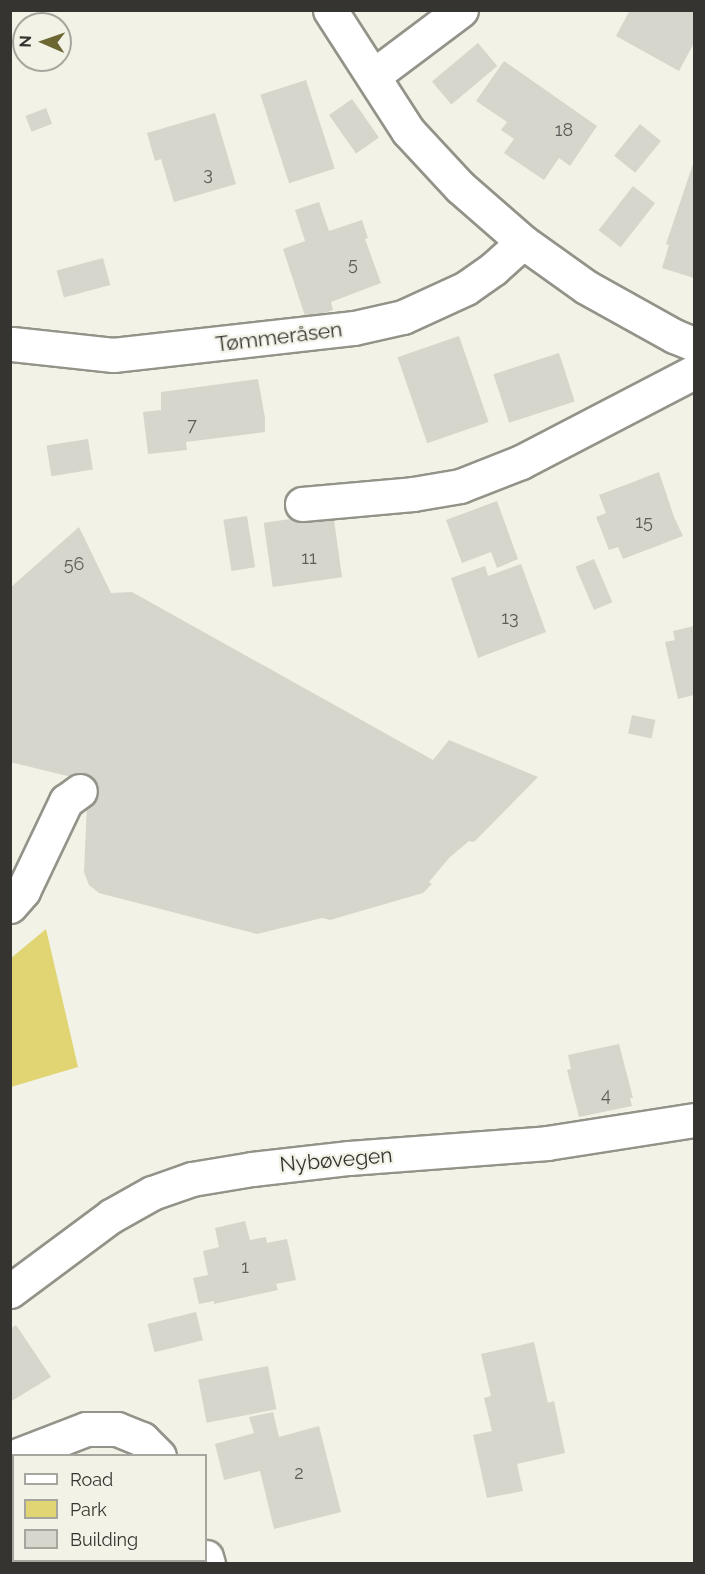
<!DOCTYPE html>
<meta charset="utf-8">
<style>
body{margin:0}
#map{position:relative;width:705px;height:1574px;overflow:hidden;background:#f2f2e7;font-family:Raleway,sans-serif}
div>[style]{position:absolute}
.green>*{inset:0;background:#e0d572}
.building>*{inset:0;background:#d7d6cc;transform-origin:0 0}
.roads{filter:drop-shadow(2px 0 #939389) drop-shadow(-2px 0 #939389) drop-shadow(0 2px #939389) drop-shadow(0 -2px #939389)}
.minor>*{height:33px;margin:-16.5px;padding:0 16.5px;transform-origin:16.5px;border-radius:16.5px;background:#fff}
span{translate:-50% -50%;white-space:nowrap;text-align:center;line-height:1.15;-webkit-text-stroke:4.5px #f2f2e7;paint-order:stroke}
.number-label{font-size:18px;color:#5e5c57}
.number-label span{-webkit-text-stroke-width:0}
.street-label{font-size:21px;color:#353430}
.frame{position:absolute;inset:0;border:12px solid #353430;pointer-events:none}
.legend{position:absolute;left:12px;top:1454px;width:195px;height:108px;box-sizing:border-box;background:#f2f2e7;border:2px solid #a6a69e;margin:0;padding:8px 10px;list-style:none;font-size:18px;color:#353430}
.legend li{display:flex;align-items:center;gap:12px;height:30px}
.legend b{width:30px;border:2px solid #a6a69e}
.north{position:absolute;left:12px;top:12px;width:60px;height:60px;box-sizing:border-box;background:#f2f2e7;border:2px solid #a6a69e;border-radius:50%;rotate:272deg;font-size:16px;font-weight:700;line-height:24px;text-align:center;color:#353430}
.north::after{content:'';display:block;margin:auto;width:21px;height:27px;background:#6b6632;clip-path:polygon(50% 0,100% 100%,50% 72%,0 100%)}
</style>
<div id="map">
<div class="green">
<div style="clip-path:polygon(46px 929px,78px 1067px,11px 1087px,11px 958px)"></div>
</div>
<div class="building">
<div style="clip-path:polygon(630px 10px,694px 10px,694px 43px,679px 71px,616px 36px)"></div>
<div style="left:478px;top:43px;width:30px;height:60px;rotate:50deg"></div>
<div style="clip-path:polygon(504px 61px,597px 126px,570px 166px,559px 158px,544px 180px,504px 153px,514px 139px,501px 130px,507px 122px,476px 101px)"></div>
<div style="left:306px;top:80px;width:93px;height:48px;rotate:72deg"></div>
<div style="left:352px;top:99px;width:47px;height:28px;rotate:55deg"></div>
<div style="left:46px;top:108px;width:17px;height:22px;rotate:69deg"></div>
<div style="clip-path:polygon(215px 113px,236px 184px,174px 202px,161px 159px,155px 161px,147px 133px)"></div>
<div style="left:640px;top:124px;width:27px;height:41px;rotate:39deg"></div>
<div style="clip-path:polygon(694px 161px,694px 278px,662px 268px,669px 245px,666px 244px)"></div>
<div style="left:633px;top:186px;width:28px;height:56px;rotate:38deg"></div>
<div style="clip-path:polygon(319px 202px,329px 231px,362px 220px,368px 238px,365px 239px,381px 283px,331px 302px,333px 310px,306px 319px,283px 249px,305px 241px,295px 210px)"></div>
<div style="left:103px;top:258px;width:28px;height:48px;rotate:75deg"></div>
<div style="left:459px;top:336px;width:91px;height:65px;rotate:71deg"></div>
<div style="left:559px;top:353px;width:51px;height:69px;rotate:72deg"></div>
<div style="clip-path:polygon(258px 379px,265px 418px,265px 432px,186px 442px,187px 450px,148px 454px,143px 412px,161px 410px,161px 392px)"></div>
<div style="left:88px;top:439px;width:31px;height:42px;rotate:81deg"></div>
<div style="clip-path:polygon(659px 472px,674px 517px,683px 536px,623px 559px,618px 547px,609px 550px,596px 517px,606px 513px,599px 495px)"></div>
<div style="clip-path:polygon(497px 501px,518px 559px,497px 568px,491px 552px,462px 563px,446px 520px)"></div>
<div style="left:333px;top:513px;width:65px;height:70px;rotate:82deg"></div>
<div style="left:247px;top:516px;width:52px;height:24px;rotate:81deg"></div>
<div style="clip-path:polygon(79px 527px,111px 593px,132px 592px,433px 760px,449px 740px,538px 777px,474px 842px,469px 841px,449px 858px,429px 882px,432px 884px,423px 893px,330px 920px,322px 918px,257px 934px,99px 893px,89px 885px,84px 872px,88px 781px,10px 762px,10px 588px)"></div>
<div style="left:594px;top:559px;width:47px;height:20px;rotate:67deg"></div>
<div style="clip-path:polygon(521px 564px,546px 632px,478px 658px,451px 578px,485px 566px,488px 576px)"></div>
<div style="clip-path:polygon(694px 626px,694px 695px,678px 699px,665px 642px,675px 640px,673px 631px)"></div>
<div style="left:632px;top:715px;width:24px;height:19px;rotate:12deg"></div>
<div style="clip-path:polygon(619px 1044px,633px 1098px,630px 1098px,632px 1106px,579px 1117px,567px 1070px,571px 1069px,568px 1055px)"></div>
<div style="clip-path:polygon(245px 1221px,250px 1240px,266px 1237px,267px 1243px,287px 1239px,296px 1280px,276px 1284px,278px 1290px,214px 1304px,214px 1301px,199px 1304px,193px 1278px,208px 1275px,203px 1251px,219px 1247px,215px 1228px)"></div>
<div style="left:196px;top:1312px;width:29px;height:50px;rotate:76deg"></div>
<div style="clip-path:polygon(16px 1325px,51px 1377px,10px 1402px,10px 1329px)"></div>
<div style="clip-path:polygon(534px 1342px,548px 1403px,554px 1401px,565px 1453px,517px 1464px,523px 1491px,487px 1498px,473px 1435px,492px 1431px,484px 1398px,491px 1396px,481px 1354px)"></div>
<div style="left:268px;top:1366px;width:44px;height:71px;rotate:79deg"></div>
<div style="clip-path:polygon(273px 1412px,279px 1437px,319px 1426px,341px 1512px,274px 1529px,260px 1471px,224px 1480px,215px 1444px,254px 1433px,249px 1417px)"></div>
<div style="left:30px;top:1560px;width:102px;height:6px"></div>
</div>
<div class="roads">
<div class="minor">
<div style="left:330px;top:10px;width:144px;rotate:57.2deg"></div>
<div style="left:408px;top:131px;width:76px;rotate:47.1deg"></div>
<div style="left:460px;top:187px;width:84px;rotate:41.1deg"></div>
<div style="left:523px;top:242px;width:77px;rotate:35.5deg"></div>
<div style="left:586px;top:287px;width:101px;rotate:29.1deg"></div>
<div style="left:674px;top:336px;width:22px;rotate:22deg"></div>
<div style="left:373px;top:76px;width:110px;rotate:-36.9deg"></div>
<div style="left:12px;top:344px;width:102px;rotate:6.2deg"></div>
<div style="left:113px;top:355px;width:243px;rotate:-6.4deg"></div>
<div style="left:354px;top:328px;width:50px;rotate:-12.7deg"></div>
<div style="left:403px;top:317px;width:69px;rotate:-24.7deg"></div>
<div style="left:466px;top:288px;width:33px;rotate:-35deg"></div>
<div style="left:493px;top:269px;width:40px;rotate:-42deg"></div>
<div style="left:302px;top:504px;width:111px;rotate:-5.1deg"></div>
<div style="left:413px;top:494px;width:48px;rotate:-9.7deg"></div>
<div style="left:460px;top:486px;width:66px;rotate:-21.5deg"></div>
<div style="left:521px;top:462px;width:195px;rotate:-27.5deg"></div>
<div style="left:10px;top:906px;width:20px;rotate:-49deg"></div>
<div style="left:23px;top:891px;width:100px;rotate:-64.5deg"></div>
<div style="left:66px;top:801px;width:17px;rotate:-36deg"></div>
<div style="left:10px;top:1291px;width:126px;rotate:-36.6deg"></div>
<div style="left:111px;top:1216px;width:47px;rotate:-29.3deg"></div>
<div style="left:152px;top:1193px;width:42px;rotate:-19.3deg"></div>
<div style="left:192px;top:1179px;width:61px;rotate:-9.5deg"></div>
<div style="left:252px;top:1169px;width:98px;rotate:-6.5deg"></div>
<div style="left:349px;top:1158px;width:199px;rotate:-4.3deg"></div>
<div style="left:547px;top:1143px;width:149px;rotate:-8.9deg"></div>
<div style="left:16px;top:1456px;width:75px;rotate:-21.1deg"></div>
<div style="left:86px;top:1429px;width:31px"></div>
<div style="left:117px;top:1429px;width:27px;rotate:22deg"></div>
<div style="left:142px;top:1439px;width:24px;rotate:45deg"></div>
<div style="left:206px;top:1557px;width:7px;rotate:74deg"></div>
</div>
</div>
<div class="number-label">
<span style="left:564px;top:130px">18</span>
<span style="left:208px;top:174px">3</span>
<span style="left:353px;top:264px">5</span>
<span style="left:192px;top:425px">7</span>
<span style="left:644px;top:522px">15</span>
<span style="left:309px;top:558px">11</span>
<span style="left:74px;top:564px">56</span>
<span style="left:510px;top:618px">13</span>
<span style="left:606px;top:1095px">4</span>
<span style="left:245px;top:1267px">1</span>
<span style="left:299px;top:1473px">2</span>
</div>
<div class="street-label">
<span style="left:279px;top:337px;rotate:-7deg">Tømmeråsen</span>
<span style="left:336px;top:1160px;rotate:-5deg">Nybøvegen</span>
</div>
<div class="frame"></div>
<ul class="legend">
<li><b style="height:8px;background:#fff"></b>Road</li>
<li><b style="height:16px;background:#e0d572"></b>Park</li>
<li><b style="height:16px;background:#d7d6cc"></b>Building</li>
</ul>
<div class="north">N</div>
</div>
